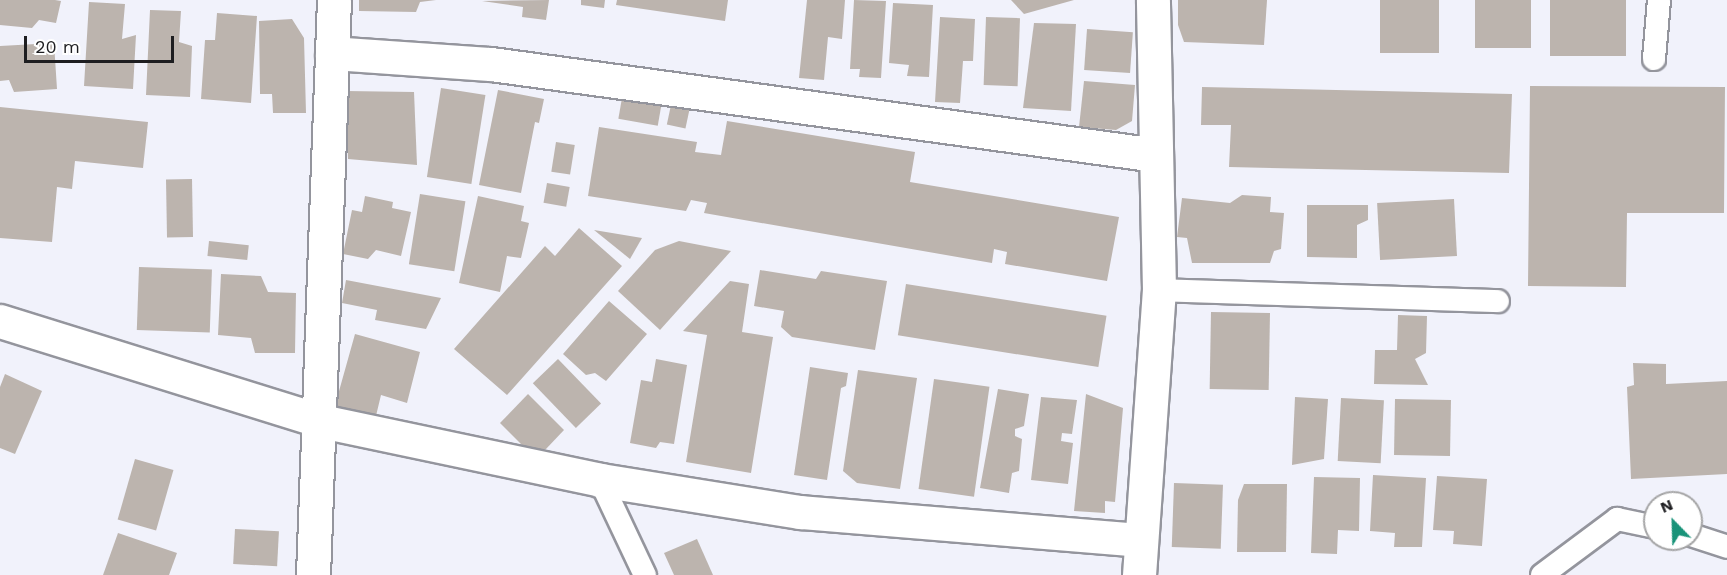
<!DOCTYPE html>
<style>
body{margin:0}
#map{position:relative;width:1727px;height:575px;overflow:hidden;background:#f1f2fb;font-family:"Work Sans",sans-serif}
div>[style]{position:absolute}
.building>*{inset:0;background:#bcb4ae;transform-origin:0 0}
.roads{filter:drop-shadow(2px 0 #94959d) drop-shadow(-2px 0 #94959d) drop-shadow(0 2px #94959d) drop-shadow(0 -2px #94959d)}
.lane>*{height:22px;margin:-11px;padding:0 11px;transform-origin:11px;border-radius:11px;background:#fff}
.street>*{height:33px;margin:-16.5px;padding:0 16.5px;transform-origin:16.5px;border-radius:16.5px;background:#fff}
span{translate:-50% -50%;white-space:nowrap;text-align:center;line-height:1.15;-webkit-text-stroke:4.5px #fff;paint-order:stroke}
.north{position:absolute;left:1643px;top:491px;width:60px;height:60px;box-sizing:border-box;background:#fff;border:2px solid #a5a5a6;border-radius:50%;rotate:337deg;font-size:16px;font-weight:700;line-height:24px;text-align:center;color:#1e1e21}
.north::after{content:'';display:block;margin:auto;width:21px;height:27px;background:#199379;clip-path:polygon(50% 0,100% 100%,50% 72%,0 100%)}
.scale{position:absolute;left:24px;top:36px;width:150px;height:27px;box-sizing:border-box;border:3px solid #1e1e21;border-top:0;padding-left:8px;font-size:18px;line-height:21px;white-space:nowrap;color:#1e1e21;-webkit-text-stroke:4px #fff;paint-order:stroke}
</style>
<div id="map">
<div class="building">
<div style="clip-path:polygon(0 0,55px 0,61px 1px,56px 23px,39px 20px,32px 28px,0 25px)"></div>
<div style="clip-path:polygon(359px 0,436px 0,420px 2px,416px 12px,359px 11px)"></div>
<div style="clip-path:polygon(549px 0,546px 20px,522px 17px,523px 7px,482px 1px)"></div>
<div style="clip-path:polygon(581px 0,605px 0,604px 8px,581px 5px)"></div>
<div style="clip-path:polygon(617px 0,728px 0,725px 21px,616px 5px)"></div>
<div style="clip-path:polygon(807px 0,845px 0,842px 39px,828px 37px,824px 80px,799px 78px)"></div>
<div style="clip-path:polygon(854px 0,886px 1px,881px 78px,859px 77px,860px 69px,850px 69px)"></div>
<div style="clip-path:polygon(1011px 0,1074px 0,1024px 14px)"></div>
<div style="clip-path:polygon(1178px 0,1267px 0,1264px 45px,1184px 42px,1178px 25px)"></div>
<div style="left:1380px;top:0;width:59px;height:53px"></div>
<div style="left:1475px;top:0;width:56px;height:48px"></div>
<div style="left:1550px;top:0;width:76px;height:56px"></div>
<div style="clip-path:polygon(89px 2px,125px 4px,122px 39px,136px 35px,133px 89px,84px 86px)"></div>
<div style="clip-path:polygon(893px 3px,933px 5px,929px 77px,907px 76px,909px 65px,889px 63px)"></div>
<div style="clip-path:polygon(150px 10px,181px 11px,179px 42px,192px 46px,190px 97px,146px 95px)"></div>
<div style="clip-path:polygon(217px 13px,257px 16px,251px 103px,201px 99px,205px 40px,215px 40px)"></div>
<div style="clip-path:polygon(940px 17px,975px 19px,973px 61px,963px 61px,960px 103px,935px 102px)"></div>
<div style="left:986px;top:17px;width:34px;height:68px;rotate:2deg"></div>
<div style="clip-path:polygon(292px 19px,304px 38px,306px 113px,273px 113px,272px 94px,260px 94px,259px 21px)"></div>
<div style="clip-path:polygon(1034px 23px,1076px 24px,1071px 111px,1023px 108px)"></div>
<div style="left:1087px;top:29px;width:46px;height:41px;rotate:4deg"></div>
<div style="clip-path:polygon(54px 43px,57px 89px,14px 92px,9px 80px,0 81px,0 46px)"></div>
<div style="clip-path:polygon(1084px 81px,1135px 85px,1132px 121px,1116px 130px,1079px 127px)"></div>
<div style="clip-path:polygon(1530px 86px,1725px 87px,1724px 213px,1627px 213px,1626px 287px,1528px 286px)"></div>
<div style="clip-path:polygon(1202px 87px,1512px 94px,1509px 173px,1229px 167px,1231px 125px,1201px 125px)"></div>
<div style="left:441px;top:88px;width:45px;height:90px;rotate:9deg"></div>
<div style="clip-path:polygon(498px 90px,544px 99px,539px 123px,535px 122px,521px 193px,479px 185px)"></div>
<div style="clip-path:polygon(346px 91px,414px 92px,417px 165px,348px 159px)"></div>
<div style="left:622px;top:98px;width:40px;height:21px;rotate:10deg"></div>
<div style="left:671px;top:105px;width:19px;height:20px;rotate:12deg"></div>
<div style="clip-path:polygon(0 107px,148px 122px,143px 168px,75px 161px,72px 189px,57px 187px,52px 242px,0 238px)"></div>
<div style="clip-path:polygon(727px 121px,915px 152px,910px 182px,1119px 217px,1107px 281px,1005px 264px,1007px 252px,994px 249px,992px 263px,704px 213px,707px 203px,691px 200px,686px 211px,588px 196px,599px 127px,697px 142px,695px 152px,721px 155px)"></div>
<div style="left:556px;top:142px;width:19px;height:30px;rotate:9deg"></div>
<div style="left:192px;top:179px;width:58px;height:26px;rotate:89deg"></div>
<div style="left:547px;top:183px;width:23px;height:20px;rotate:10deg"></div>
<div style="left:420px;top:194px;width:46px;height:71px;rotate:9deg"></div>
<div style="clip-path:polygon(1242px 195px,1271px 197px,1270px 212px,1284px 213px,1281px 249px,1274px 251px,1270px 263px,1192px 263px,1187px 238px,1177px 237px,1182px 198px,1230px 203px)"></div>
<div style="clip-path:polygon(365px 196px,393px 202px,392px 208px,411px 212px,401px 256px,376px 250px,368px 259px,343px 254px,352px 210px,362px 212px)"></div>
<div style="clip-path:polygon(478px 196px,524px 206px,521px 221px,529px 223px,521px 258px,507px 256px,500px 292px,459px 283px)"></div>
<div style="left:1454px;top:199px;width:57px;height:77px;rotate:87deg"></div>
<div style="clip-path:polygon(1307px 205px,1368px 205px,1368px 220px,1357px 225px,1357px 258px,1307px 257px)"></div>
<div style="clip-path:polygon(579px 228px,622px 266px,507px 395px,454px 349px,545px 246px,555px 256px)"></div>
<div style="clip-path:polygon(594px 230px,642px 238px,630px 259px)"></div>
<div style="left:209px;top:241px;width:40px;height:15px;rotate:6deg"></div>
<div style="clip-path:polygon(679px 241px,731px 251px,660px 330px,618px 291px,655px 250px)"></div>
<div style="left:139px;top:267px;width:73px;height:63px;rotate:2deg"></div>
<div style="clip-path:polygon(760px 270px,816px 279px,821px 271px,887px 281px,875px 350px,792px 337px,781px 327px,784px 311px,754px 306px)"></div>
<div style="clip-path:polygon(221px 274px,261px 276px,268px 292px,296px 293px,295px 353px,255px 353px,251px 338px,218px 335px)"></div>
<div style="clip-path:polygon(346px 280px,441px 298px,426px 329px,375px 320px,377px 310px,342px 303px)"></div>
<div style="clip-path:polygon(730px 281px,749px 284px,742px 332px,773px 337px,751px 473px,686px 462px,707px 335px,683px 331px)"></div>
<div style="left:906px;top:284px;width:203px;height:52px;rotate:9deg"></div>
<div style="clip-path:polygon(609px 301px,647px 334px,606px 381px,595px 373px,586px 375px,563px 354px)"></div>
<div style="left:1211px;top:312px;width:59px;height:77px;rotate:1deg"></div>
<div style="clip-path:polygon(1398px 315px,1427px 316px,1426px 353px,1415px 359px,1428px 385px,1374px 384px,1375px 350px,1397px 350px)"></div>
<div style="clip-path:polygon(355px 334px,420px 352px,407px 403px,381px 395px,375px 420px,334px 409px)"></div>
<div style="left:558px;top:359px;width:62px;height:35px;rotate:46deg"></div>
<div style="clip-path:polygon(656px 359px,687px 365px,674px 444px,660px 442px,656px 448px,630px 443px,641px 380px,652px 382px)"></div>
<div style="clip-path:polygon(1633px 363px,1666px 364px,1666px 384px,1727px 381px,1727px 474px,1631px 479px,1627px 387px,1634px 385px)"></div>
<div style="clip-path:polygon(810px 367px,848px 373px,846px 386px,841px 388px,827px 480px,794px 475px)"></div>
<div style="clip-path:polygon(858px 370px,917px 378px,900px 489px,857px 483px,843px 471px)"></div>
<div style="clip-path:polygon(5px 374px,42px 391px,15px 454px,0 448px,0 387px)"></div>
<div style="left:934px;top:379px;width:56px;height:111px;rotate:8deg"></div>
<div style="clip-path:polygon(998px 389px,1029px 394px,1024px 426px,1015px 429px,1015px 436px,1022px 439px,1019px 471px,1012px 473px,1009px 493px,980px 488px)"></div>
<div style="clip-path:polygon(528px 394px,564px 430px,546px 449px,526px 449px,500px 423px)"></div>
<div style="clip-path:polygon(1086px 394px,1123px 408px,1115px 502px,1105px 501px,1105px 513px,1074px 511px)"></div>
<div style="clip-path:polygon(1041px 397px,1077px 400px,1072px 434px,1062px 433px,1061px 441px,1073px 443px,1068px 484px,1031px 480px)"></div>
<div style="clip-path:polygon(1295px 397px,1328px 399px,1324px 459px,1292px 465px)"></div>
<div style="left:1341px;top:398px;width:43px;height:63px;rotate:3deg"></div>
<div style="left:1395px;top:399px;width:56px;height:56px;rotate:1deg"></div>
<div style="left:135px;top:459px;width:40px;height:63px;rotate:16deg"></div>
<div style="clip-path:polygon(1373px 475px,1426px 478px,1422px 547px,1394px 547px,1395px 533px,1370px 531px)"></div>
<div style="clip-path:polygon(1437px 476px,1487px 479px,1482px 546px,1453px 544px,1454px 531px,1433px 530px)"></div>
<div style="clip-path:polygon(1314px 477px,1360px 478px,1359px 531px,1338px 530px,1337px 554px,1311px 553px)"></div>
<div style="left:1174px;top:483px;width:49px;height:64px;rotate:2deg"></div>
<div style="clip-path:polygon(1244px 484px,1287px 484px,1286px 552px,1237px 552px,1238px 500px)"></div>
<div style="left:235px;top:529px;width:44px;height:35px;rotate:3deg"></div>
<div style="clip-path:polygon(118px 533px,177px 553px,169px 575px,103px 575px)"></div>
<div style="clip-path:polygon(697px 539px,713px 575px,674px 575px,664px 553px)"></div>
</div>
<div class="roads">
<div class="lane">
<div style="left:1654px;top:59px;width:59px;rotate:-85.2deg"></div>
<div style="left:1159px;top:290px;width:339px;rotate:1.9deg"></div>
<div style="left:600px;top:480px;width:105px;rotate:64.7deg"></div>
<div style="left:1691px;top:535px;width:38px;rotate:18deg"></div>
<div style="left:1542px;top:575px;width:94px;rotate:-36.7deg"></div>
<div style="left:1617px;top:519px;width:39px;rotate:12deg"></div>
</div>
<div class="street">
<div style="left:332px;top:53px;width:159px;rotate:4deg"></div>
<div style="left:491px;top:64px;width:671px;rotate:7.79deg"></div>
<div style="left:0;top:321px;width:336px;rotate:17.3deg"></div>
<div style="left:321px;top:421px;width:285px;rotate:11.9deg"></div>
<div style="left:600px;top:480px;width:203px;rotate:9.1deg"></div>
<div style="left:800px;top:512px;width:342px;rotate:4.7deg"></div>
<div style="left:313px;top:575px;width:575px;rotate:-87.91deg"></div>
<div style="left:1139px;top:575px;width:286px;rotate:-86deg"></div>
<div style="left:1159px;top:290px;width:290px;rotate:-91.2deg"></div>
</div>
</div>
<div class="north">N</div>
<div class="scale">20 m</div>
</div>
